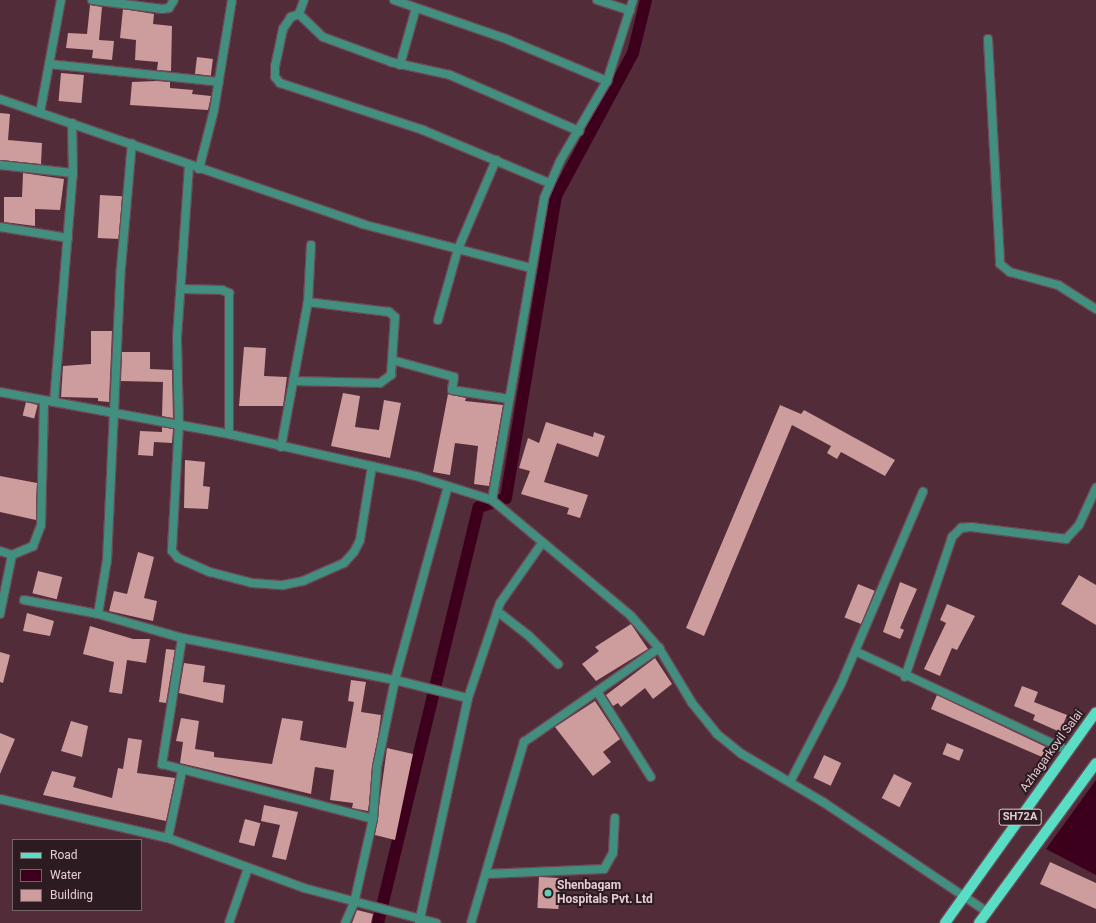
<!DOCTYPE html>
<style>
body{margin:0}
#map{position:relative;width:1096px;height:923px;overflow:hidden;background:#522c39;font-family:Roboto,sans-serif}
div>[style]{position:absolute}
.water>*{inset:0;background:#3c001c}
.canal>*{height:12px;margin:-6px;padding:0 6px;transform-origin:6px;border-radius:6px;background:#3c001c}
.building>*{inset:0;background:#cd9c9c;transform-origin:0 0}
.roads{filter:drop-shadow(1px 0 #6c4955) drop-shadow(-1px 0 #6c4955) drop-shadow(0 1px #6c4955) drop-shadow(0 -1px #6c4955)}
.minor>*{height:8px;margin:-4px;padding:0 4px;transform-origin:4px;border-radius:4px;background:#428f80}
.primary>*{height:10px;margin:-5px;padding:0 5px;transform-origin:5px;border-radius:5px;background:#59ddc5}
.dots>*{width:11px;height:11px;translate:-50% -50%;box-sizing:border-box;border:2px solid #2c1b20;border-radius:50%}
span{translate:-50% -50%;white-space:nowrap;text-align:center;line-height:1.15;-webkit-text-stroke:4px #2c1b20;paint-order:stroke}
.shield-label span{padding:1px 3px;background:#2c1b20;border:1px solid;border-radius:3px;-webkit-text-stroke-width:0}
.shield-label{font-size:11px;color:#e5ccd3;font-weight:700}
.street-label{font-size:12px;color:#e5ccd3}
.poi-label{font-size:12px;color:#e5ccd3;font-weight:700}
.left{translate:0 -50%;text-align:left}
.legend{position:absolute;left:12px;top:839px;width:130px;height:72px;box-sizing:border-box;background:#2c1b20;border:1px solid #766268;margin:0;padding:5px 7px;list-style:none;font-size:12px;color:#e5ccd3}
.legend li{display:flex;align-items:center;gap:8px;height:20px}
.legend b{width:20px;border:1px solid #766268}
</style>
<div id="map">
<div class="water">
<div style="clip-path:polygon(1096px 780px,1096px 875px,1046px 849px)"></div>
</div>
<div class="canal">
<div style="left:378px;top:923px;width:428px;rotate:-76.4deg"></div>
<div style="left:479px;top:507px;width:28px;rotate:-18deg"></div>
<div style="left:506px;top:498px;width:306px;rotate:-80.6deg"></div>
<div style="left:556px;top:196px;width:162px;rotate:-61.7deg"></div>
<div style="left:633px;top:53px;width:55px;rotate:-76.2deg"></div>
</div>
<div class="building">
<div style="clip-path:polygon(90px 5px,102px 7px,99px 40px,114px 41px,112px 60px,92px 58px,93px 50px,66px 48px,68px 33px,87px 34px)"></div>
<div style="clip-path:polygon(123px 9px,154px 14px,153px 24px,172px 26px,171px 71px,157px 70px,158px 62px,135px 60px,136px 40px,120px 38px)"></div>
<div style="left:197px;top:57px;width:16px;height:17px;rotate:7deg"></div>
<div style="left:61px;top:73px;width:23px;height:28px;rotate:5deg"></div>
<div style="clip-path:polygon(156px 81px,170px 82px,170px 88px,193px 90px,192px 94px,211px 96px,208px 110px,130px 105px,132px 82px)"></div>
<div style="clip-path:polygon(0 113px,10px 114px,8px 140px,42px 143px,41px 164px,0 160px)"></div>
<div style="clip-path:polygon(23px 173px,64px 179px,60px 210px,35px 209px,35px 226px,4px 222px,4px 197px,22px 197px)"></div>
<div style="left:100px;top:195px;width:22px;height:43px;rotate:3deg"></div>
<div style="clip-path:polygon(91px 331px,112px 331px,109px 402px,98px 401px,98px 398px,61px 397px,63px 366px,91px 364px)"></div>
<div style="clip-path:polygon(244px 347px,266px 348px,264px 376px,287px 377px,283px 406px,239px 406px)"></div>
<div style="clip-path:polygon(122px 352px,150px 352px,150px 369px,172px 370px,173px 418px,162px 416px,163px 382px,121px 381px)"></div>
<div style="clip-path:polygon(343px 393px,360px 396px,355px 427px,379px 430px,384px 400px,401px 403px,390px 458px,331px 446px)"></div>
<div style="clip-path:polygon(448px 394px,466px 398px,465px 401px,503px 405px,489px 486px,474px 484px,478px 446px,455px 443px,450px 475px,433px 472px)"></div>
<div style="left:26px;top:402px;width:12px;height:14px;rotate:14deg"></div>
<div style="clip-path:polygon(780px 405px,801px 414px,804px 410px,895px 460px,885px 476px,841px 452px,837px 459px,827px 453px,831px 446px,792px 425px,704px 636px,686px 628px)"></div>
<div style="clip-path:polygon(546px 422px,593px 437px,594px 432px,605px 436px,598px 457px,557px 443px,544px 482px,588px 495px,580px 518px,567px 514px,569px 508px,521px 494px,530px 471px,519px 468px,528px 438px,539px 443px)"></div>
<div style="clip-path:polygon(162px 427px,173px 429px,172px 443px,154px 442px,153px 456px,138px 455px,140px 431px,162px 432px)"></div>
<div style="clip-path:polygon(185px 460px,205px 462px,203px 486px,210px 487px,208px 509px,184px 508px)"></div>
<div style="clip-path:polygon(0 476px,37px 483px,36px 520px,0 512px)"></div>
<div style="clip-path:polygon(138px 552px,154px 557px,144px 598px,157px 601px,153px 621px,109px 611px,114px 591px,127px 594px)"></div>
<div style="left:38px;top:571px;width:25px;height:23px;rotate:14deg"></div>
<div style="clip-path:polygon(1079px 575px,1096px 585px,1096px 625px,1061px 604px)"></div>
<div style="clip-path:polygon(900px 582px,917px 589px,900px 628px,904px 630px,900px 639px,883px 632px)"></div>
<div style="left:858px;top:584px;width:18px;height:36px;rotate:22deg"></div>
<div style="clip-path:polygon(947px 604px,975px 616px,957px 650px,952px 648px,940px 676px,924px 669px,946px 623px,940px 620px)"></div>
<div style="clip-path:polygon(27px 613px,54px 621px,50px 636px,23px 631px)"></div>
<div style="clip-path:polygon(631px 624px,648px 649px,596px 681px,582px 664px,599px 651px,595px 647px)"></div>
<div style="clip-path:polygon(90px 626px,133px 639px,150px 639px,146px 663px,127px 660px,122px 694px,109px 692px,114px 662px,83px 654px)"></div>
<div style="clip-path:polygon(166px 649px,175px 650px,166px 703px,159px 702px)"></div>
<div style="clip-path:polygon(0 652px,10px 655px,3px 683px,0 682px)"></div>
<div style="clip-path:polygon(655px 658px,672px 684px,653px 699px,645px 688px,621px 707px,618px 703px,613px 706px,606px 695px)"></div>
<div style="clip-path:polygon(184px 663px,205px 666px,203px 682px,225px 685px,223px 703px,179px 693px)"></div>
<div style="clip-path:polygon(351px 680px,366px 682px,361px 712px,381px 715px,368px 811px,352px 808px,353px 803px,330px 800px,334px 770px,315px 767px,311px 794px,180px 763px,183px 742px,176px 741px,181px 718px,199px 721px,195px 749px,214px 752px,214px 757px,272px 764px,282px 718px,303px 721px,300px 740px,346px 748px,354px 702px,348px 701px)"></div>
<div style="clip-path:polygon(1022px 686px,1038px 692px,1034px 702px,1067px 715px,1060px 732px,1033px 720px,1035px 715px,1014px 706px)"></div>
<div style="clip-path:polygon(937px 695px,1046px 747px,1042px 757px,931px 709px)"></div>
<div style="clip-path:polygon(595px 701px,620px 739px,603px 752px,611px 762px,593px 776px,555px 727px)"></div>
<div style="clip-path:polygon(71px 721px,88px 726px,82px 757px,61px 751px)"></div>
<div style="clip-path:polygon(0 733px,15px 739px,0 774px)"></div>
<div style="clip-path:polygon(128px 738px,142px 740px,137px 773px,175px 778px,166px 821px,43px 795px,52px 771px,76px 777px,73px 787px,112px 798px,118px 768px,123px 769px)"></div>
<div style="left:947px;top:743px;width:18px;height:12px;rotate:22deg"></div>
<div style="clip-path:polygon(387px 748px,413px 754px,395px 840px,375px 835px)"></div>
<div style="left:824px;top:755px;width:19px;height:25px;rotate:25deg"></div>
<div style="left:894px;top:774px;width:20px;height:27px;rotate:27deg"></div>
<div style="clip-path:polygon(264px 805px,298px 812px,286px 860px,272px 857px,280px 825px,261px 821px)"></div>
<div style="left:245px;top:819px;width:16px;height:24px;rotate:15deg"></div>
<div style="clip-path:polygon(1050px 862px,1096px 883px,1096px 909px,1040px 884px)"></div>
<div style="left:539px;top:877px;width:21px;height:31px;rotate:3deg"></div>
<div style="clip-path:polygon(357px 910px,373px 914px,371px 923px,352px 923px)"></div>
</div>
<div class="roads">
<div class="minor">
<div style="left:92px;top:0;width:71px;rotate:7.3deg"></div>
<div style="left:162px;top:9px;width:7px;rotate:-8deg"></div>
<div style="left:169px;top:8px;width:9px;rotate:-58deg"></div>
<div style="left:304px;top:0;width:15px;rotate:110deg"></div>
<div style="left:299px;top:14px;width:33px;rotate:44deg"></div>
<div style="left:323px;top:37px;width:72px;rotate:20.2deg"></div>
<div style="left:391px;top:62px;width:60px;rotate:12.4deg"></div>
<div style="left:450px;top:75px;width:141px;rotate:23.5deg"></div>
<div style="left:394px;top:0;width:116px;rotate:19.1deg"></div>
<div style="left:504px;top:38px;width:112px;rotate:22.7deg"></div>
<div style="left:597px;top:0;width:35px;rotate:18deg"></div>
<div style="left:299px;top:14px;width:9px;rotate:159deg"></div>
<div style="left:291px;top:17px;width:14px;rotate:124deg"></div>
<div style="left:283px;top:29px;width:38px;rotate:102deg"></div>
<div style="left:275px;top:66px;width:11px;rotate:90deg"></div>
<div style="left:275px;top:77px;width:8px;rotate:50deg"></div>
<div style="left:280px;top:83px;width:151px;rotate:18.2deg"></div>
<div style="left:423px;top:130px;width:137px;rotate:22.8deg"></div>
<div style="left:988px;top:39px;width:225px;rotate:86.9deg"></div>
<div style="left:1000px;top:264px;width:13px;rotate:39deg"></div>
<div style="left:1010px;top:272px;width:50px;rotate:15.2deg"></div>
<div style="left:1058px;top:285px;width:45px;rotate:32.3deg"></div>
<div style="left:49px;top:64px;width:171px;rotate:6deg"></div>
<div style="left:400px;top:65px;width:59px;rotate:-74.3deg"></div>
<div style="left:0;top:99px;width:383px;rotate:19deg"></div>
<div style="left:362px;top:224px;width:175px;rotate:14.6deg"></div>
<div style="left:40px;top:113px;width:115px;rotate:-79.5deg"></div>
<div style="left:0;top:165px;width:73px;rotate:6.3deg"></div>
<div style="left:189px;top:166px;width:173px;rotate:94deg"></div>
<div style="left:177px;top:339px;width:85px;rotate:88.7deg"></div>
<div style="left:179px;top:424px;width:127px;rotate:93.2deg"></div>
<div style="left:172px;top:551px;width:9px;rotate:49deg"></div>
<div style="left:178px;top:558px;width:35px;rotate:24deg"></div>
<div style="left:210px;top:572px;width:43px;rotate:14.7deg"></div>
<div style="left:252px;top:583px;width:31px;rotate:4deg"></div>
<div style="left:283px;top:585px;width:20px;rotate:-11deg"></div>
<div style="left:303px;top:581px;width:45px;rotate:-23.7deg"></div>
<div style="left:344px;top:563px;width:15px;rotate:-48deg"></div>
<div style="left:354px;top:552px;width:13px;rotate:-63deg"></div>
<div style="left:360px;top:540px;width:75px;rotate:-80.8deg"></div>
<div style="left:199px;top:169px;width:61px;rotate:-75.7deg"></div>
<div style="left:214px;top:110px;width:111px;rotate:-80.7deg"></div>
<div style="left:0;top:227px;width:69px;rotate:9.2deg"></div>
<div style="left:182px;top:289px;width:40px;rotate:1.4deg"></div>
<div style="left:222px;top:290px;width:8px;rotate:23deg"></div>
<div style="left:229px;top:293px;width:141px;rotate:90deg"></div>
<div style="left:438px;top:320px;width:74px;rotate:-74.3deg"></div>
<div style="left:458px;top:249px;width:97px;rotate:-66.9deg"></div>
<div style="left:392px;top:360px;width:64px;rotate:15.3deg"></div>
<div style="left:454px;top:377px;width:13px;rotate:99deg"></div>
<div style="left:452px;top:390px;width:58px;rotate:9deg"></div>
<div style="left:293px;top:381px;width:87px;rotate:1.3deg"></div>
<div style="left:380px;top:383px;width:14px;rotate:-36deg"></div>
<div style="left:391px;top:375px;width:58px;rotate:-86.1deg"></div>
<div style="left:395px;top:317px;width:8px;rotate:-140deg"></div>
<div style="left:389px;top:312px;width:82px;rotate:-173deg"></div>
<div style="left:0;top:392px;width:233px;rotate:10.4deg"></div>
<div style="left:229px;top:434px;width:192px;rotate:12.7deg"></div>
<div style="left:416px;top:476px;width:80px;rotate:17.5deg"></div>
<div style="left:492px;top:500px;width:181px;rotate:39.8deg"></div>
<div style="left:631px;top:616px;width:43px;rotate:48.8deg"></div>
<div style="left:659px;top:648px;width:64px;rotate:59deg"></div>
<div style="left:692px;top:703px;width:40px;rotate:51deg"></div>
<div style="left:717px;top:734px;width:32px;rotate:39deg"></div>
<div style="left:742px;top:754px;width:94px;rotate:30.7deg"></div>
<div style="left:823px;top:802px;width:196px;rotate:33.8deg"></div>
<div style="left:54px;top:402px;width:230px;rotate:-85.3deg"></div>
<div style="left:73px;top:173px;width:50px;rotate:-91.1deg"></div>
<div style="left:281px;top:447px;width:147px;rotate:-79.5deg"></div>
<div style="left:308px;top:302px;width:57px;rotate:-87deg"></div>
<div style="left:448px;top:486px;width:201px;rotate:105.3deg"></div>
<div style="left:395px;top:680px;width:75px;rotate:13.9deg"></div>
<div style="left:492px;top:500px;width:306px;rotate:-80.2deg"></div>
<div style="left:544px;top:198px;width:40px;rotate:-66.6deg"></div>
<div style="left:560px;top:161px;width:93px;rotate:-59.6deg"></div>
<div style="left:607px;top:81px;width:85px;rotate:-72.2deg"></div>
<div style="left:0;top:551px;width:13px;rotate:18deg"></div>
<div style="left:24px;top:600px;width:75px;rotate:10.7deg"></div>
<div style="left:98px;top:614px;width:87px;rotate:15.9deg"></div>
<div style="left:182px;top:638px;width:217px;rotate:11.2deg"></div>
<div style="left:395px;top:680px;width:89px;rotate:101.7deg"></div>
<div style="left:377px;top:767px;width:52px;rotate:94.4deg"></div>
<div style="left:373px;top:819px;width:86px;rotate:102.7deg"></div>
<div style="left:354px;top:903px;width:22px;rotate:114deg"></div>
<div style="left:497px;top:611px;width:39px;rotate:38deg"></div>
<div style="left:528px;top:635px;width:42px;rotate:44deg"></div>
<div style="left:0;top:614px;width:60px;rotate:-78.5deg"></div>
<div style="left:12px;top:555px;width:23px;rotate:-23deg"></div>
<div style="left:33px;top:546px;width:22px;rotate:-69deg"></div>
<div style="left:41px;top:525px;width:124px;rotate:-88.6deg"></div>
<div style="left:98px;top:614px;width:55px;rotate:-80.5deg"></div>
<div style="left:107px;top:560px;width:292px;rotate:-87.3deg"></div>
<div style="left:121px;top:268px;width:125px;rotate:-85deg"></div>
<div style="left:182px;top:638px;width:128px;rotate:99deg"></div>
<div style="left:162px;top:764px;width:218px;rotate:14.6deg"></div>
<div style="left:855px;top:651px;width:235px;rotate:25.1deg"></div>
<div style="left:905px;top:677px;width:148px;rotate:-71.4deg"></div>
<div style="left:952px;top:537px;width:13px;rotate:-45deg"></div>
<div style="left:961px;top:528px;width:10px;rotate:-6deg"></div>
<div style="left:971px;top:527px;width:96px;rotate:7.2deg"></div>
<div style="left:1066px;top:539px;width:19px;rotate:-47deg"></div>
<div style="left:1079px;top:525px;width:41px;rotate:-65.3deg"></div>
<div style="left:598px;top:693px;width:99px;rotate:57.8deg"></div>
<div style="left:790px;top:782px;width:110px;rotate:-62.5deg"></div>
<div style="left:841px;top:684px;width:209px;rotate:-66.9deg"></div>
<div style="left:0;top:799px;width:172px;rotate:13.1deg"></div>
<div style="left:168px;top:838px;width:145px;rotate:20.2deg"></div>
<div style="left:304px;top:888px;width:137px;rotate:14.9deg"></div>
<div style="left:168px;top:838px;width:68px;rotate:-78.2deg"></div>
<div style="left:486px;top:874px;width:118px;rotate:-2.4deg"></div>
<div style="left:604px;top:869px;width:18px;rotate:-61deg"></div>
<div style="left:613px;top:853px;width:35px;rotate:-87deg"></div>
<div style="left:229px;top:923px;width:58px;rotate:-70.9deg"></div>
<div style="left:419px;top:923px;width:230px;rotate:-77.7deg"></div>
<div style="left:468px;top:698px;width:100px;rotate:-71.4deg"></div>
<div style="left:500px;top:603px;width:73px;rotate:-55deg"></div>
<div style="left:471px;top:923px;width:189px;rotate:-73.7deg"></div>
<div style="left:524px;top:742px;width:165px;rotate:-34.8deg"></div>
</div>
<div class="primary">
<div style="left:945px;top:923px;width:259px;rotate:-54.4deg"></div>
<div style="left:979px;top:923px;width:198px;rotate:-53.8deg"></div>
</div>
</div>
<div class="dots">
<div style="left:548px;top:893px;background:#5dceb8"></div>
</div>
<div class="shield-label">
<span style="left:1020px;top:817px">SH72A</span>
</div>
<div class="street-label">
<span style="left:1052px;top:751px;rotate:-54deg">Azhagarkovil Salai</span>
</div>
<div class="poi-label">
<span class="left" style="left:557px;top:893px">Shenbagam<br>Hospitals Pvt. Ltd</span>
</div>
<ul class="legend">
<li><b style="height:5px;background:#59ddc5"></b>Road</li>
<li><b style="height:11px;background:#3c001c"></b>Water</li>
<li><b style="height:11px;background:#cd9c9c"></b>Building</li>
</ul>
</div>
